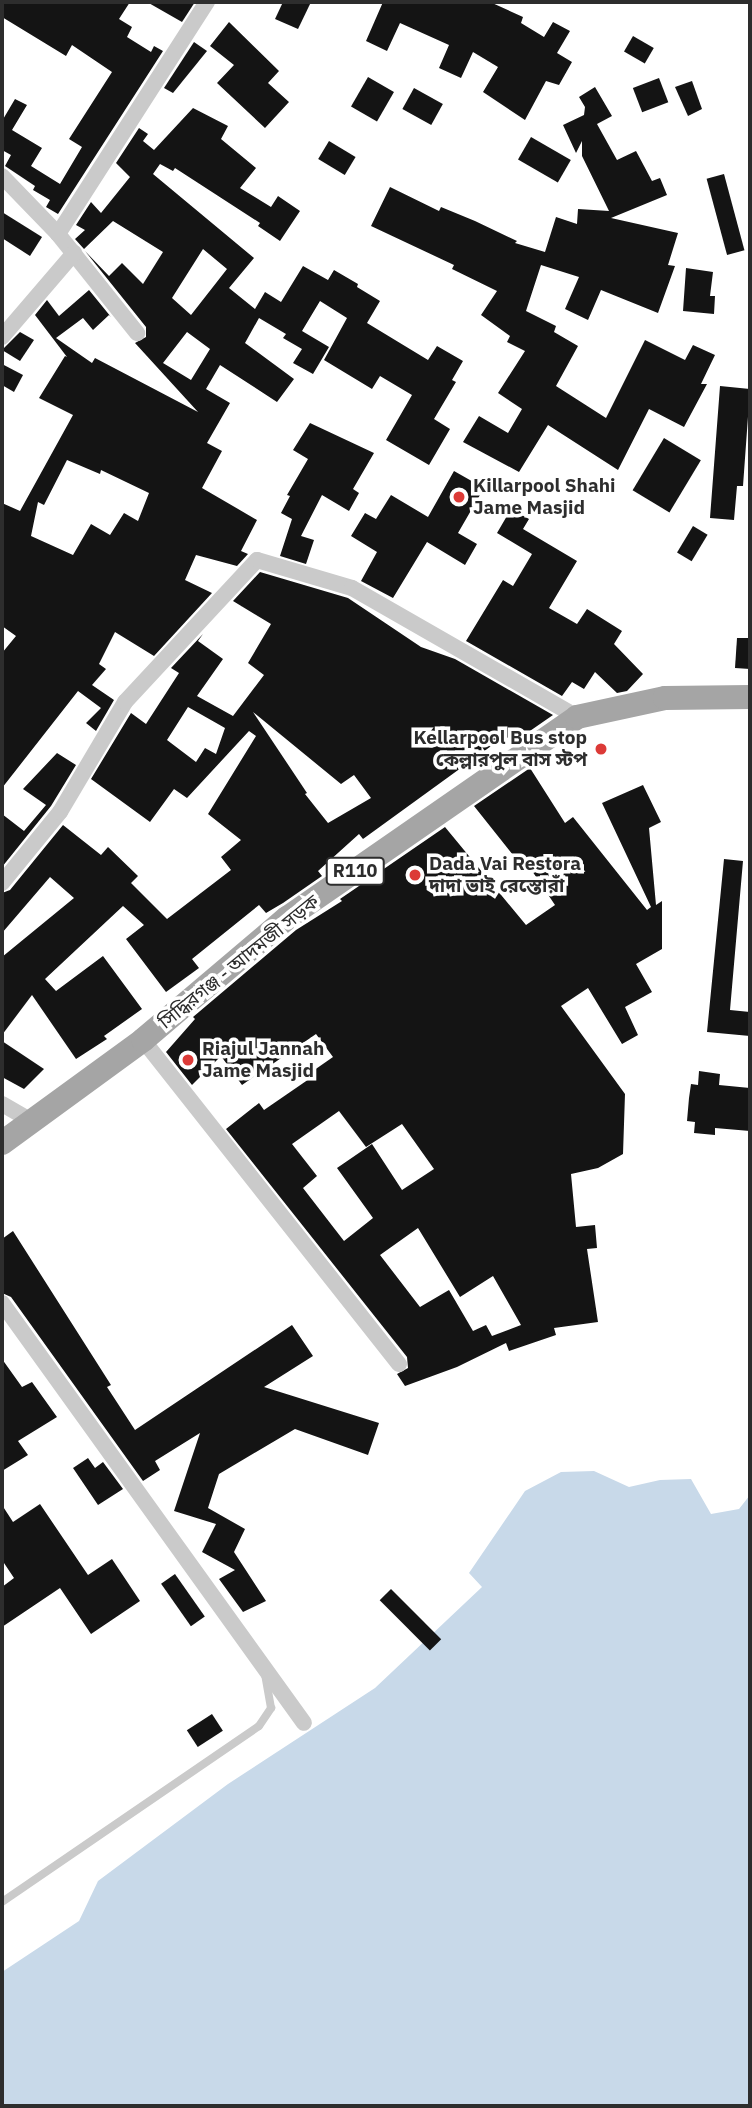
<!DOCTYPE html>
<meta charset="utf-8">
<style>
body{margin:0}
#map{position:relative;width:752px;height:2108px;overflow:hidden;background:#fff;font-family:"IBM Plex Sans","Noto Sans Bengali",sans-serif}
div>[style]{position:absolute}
.water>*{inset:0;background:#c8d9e9}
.building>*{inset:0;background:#141414;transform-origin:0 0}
.service>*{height:8px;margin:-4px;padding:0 4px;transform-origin:4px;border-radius:4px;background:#cacaca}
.minor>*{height:16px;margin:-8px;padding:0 8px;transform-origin:8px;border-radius:8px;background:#cacaca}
.primary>*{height:24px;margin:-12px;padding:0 12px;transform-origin:12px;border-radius:12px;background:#a5a5a5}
.dots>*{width:19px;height:19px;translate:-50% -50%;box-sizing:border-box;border:4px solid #fff;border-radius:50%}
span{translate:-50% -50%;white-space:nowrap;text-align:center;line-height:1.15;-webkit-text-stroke:7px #fff;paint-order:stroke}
.shield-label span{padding:2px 5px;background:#fff;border:2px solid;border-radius:5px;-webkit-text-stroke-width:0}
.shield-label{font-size:18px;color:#2d2d2d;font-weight:700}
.poi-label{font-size:19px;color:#2d2d2d;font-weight:700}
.left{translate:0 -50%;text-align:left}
.right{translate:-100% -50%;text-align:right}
.street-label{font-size:19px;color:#2d2d2d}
.frame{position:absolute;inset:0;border:4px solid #2d2d2d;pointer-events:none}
</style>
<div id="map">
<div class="water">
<div style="clip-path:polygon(594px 1471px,629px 1487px,660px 1480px,691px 1479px,711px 1514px,739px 1509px,750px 1495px,750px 2106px,2px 2106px,2px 1972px,79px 1921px,98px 1881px,228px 1784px,375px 1688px,482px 1587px,469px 1573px,525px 1491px,561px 1472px)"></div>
</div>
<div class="building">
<div style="clip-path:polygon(2px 2px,130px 2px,119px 19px,132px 27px,127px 37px,151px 52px,154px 46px,163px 51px,58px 214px,46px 207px,50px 200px,33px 190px,35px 186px,5px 166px,11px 155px,2px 150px,2px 121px,15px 99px,27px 105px,12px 130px,42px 148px,31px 166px,60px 184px,82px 147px,69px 139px,112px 72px,72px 45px,66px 56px,2px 17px)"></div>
<div style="clip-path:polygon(147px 2px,195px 2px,182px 22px)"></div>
<div style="clip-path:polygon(283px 2px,311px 2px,298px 29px,275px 19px)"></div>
<div style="clip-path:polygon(383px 2px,490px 2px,523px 17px,521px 23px,544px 37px,553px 22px,570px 31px,557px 53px,572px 62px,559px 85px,546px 81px,525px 120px,483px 92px,498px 67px,473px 52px,461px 78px,439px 68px,449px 45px,400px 23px,387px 51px,366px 41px)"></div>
<div style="clip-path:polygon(229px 22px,279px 71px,268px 83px,289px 102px,265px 128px,217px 83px,234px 65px,210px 46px)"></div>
<div style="left:633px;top:36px;width:24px;height:18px;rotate:30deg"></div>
<div style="clip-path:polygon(194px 42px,207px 51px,173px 93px,164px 88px)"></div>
<div style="left:368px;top:77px;width:30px;height:34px;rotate:30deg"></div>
<div style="left:659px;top:78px;width:26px;height:28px;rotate:69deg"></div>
<div style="clip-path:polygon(692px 81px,702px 109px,688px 116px,675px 87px)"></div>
<div style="clip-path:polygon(595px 87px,612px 116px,597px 124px,617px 160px,636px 151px,652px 181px,660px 178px,667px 195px,611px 218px,678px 233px,668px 265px,675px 266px,658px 313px,601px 290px,588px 320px,565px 309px,579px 277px,541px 265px,526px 311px,556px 326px,554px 332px,578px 346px,556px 386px,606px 418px,645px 340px,685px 360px,693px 345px,715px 355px,701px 384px,707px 384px,684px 427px,649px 409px,618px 470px,548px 425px,519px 472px,463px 442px,479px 416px,508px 433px,522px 409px,498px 393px,525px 351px,507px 342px,510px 336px,481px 315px,497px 291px,452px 269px,454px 265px,371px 226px,390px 187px,439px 211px,441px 207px,475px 221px,517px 241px,515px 243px,545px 252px,556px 217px,577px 224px,578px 209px,609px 211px,582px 156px,582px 141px,576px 153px,563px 125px,584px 115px,585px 107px,579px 97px)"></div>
<div style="left:414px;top:88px;width:33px;height:24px;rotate:29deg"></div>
<div style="clip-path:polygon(evenodd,193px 108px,228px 126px,221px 139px,256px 168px,240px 188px,271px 207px,278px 196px,300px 211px,280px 241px,258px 226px,260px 223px,175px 168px,173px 171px,160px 164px,153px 174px,254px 258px,229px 288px,255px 309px,265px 292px,281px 302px,303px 266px,328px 280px,334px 270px,358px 284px,357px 287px,380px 301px,367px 323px,428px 360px,437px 346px,463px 361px,452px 380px,456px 382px,434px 419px,450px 429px,429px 465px,386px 440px,412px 395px,380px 376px,372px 389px,324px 360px,347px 318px,320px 301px,302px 331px,329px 347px,313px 374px,293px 363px,302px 349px,283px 338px,286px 334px,259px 318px,245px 343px,294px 379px,277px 402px,220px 365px,206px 389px,230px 403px,207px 443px,222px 451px,202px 488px,257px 520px,241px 551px,248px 554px,237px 566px,196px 555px,185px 580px,212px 593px,154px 656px,115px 632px,99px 664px,106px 669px,92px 685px,114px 700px,96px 731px,86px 723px,101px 708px,78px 691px,2px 788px,2px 653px,16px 636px,2px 626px,2px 503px,20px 511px,73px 415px,39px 398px,65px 356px,67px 357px,35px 315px,47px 300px,59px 316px,89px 290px,111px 317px,109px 315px,93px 330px,83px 318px,56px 338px,92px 363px,95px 358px,198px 412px,135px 343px,146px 337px,146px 327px,85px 251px,109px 276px,122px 263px,143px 284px,163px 252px,113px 221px,84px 249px,75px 239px,85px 230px,76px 225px,91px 202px,101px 213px,130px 177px,116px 163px,139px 128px,148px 134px,143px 141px,154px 150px,193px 108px,203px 249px,227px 269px,191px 315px,172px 298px,203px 249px,193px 108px,187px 332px,210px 349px,191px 380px,163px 363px,187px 332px,193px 108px,67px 460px,100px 474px,101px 470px,149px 493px,138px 521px,124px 513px,110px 535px,91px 524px,73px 555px,31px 536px,38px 502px,44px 505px,67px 460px)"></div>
<div style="left:531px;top:137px;width:46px;height:26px;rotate:30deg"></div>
<div style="left:329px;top:141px;width:31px;height:21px;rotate:31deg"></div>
<div style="left:724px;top:174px;width:79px;height:18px;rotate:75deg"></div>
<div style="clip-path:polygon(2px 212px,42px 237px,30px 256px,2px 238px)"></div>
<div style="clip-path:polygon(686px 268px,713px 272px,710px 296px,715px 296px,714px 314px,683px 311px)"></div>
<div style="clip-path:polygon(20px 332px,34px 340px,20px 361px,2px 350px)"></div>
<div style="clip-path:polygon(2px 364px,23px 375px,14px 392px,2px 385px)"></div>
<div style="clip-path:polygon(720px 386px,750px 389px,743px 486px,737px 486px,734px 520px,710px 518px)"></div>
<div style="clip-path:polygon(310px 423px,374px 453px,353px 489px,359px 493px,349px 511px,322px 495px,301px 536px,314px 540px,306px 564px,280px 556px,292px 519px,281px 513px,290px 496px,287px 495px,308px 459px,293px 450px)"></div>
<div style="left:664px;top:438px;width:43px;height:61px;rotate:31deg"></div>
<div style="clip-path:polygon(454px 471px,484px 488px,458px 533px,477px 544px,465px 565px,427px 542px,393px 598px,361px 581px,377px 552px,351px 536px,365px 513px,376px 519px,391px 495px,428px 517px)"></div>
<div style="clip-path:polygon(511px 509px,529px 519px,523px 529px,577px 561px,549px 608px,577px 624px,587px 609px,622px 631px,614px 644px,643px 674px,627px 691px,617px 693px,595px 672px,584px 689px,572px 682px,562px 696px,466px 641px,503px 580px,513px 586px,532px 554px,497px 533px)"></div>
<div style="left:693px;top:526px;width:17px;height:31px;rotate:31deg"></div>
<div style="clip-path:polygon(evenodd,260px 572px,348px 598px,421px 647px,455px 659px,553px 715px,514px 742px,505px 736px,363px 839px,359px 834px,318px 871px,322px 876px,283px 903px,266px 913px,259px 905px,192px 959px,199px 968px,166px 992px,126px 939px,144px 925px,123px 906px,45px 979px,56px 991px,103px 956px,142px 1009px,104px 1036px,107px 1039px,76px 1059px,32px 995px,2px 1035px,2px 957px,74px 898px,50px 877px,2px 933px,2px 893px,10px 890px,63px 825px,101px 855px,108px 847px,138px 876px,131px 883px,167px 919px,231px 870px,221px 857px,241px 840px,208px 814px,256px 736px,249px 731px,187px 798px,174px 789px,150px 822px,91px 779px,131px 713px,146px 724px,179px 673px,171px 668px,203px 634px,198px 641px,223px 659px,197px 696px,233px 716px,264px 675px,248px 663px,271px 624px,233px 601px,260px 572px,188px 707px,225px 728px,216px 754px,205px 748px,196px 762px,167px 740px,188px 707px,260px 572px,253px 712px,341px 784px,354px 775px,371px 798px,328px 823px,305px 794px,307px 793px,253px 712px)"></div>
<div style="clip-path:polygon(737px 638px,750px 638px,750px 669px,735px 668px)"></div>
<div style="clip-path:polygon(57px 753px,76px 765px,51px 806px,2px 867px,2px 814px,24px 831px,46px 805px,23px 789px)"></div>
<div style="clip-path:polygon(evenodd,530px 768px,565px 823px,573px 817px,647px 910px,651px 907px,602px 803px,643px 785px,661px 822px,649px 828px,656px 905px,662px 901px,662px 949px,636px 964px,652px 992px,625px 1007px,638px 1035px,622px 1044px,588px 988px,561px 1006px,625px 1094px,623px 1154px,598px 1168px,571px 1174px,576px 1227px,595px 1225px,597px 1248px,587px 1249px,598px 1322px,554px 1328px,556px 1335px,509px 1351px,506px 1343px,457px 1367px,405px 1386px,397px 1374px,408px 1368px,407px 1357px,226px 1129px,259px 1103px,264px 1110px,312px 1077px,310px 1073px,333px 1057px,316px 1034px,242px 1085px,221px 1056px,192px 1085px,166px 1052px,195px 1019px,193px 1017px,296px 930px,342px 901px,340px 899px,445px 827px,526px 925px,555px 905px,522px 856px,517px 860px,474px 806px,530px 768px,339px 1111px,366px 1147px,402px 1124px,434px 1169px,402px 1190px,372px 1144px,337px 1168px,373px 1218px,344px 1241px,303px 1188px,317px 1176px,292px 1144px,339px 1111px,530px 768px,418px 1228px,460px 1297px,493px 1276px,521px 1325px,492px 1336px,486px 1325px,473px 1331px,449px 1290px,420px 1307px,380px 1255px,418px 1228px)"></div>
<div style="clip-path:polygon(724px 859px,743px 861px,730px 1010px,750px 1012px,750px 1036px,707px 1032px)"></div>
<div style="clip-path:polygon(2px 1041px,44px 1069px,24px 1089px,2px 1077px)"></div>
<div style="clip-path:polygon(699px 1071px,720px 1074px,719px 1085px,750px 1088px,750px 1131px,715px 1128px,715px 1135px,694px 1133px,695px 1122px,687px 1121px,689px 1098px,691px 1084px,698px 1085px)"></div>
<div style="clip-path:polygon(13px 1231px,111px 1385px,107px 1387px,135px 1430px,292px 1325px,313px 1356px,264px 1387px,379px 1423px,368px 1455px,295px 1429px,219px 1474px,208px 1508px,245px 1529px,234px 1552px,266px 1601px,243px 1612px,219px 1579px,235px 1570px,202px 1552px,216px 1524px,174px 1511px,200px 1433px,155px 1461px,160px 1470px,143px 1481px,11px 1297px,2px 1293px,2px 1239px)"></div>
<div style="clip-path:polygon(2px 1359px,22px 1387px,32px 1382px,57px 1417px,18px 1441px,28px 1455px,2px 1471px)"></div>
<div style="clip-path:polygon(88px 1458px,95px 1468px,103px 1462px,123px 1489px,98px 1505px,73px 1468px)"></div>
<div style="clip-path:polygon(40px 1504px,88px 1575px,112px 1559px,140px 1601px,91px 1634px,60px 1588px,2px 1627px,2px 1587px,14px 1578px,2px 1560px,2px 1505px,13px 1522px)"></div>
<div style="left:175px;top:1574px;width:52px;height:17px;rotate:55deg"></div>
<div style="left:391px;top:1589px;width:71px;height:16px;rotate:45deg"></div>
<div style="left:212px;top:1714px;width:20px;height:30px;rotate:57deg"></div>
</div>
<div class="service">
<div style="left:2px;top:1902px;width:311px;rotate:-34.4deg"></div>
<div style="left:259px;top:1726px;width:22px;rotate:-56deg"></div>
<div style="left:271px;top:1708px;width:35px;rotate:-100deg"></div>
</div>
<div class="minor">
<div style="left:2px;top:176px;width:81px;rotate:46deg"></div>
<div style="left:58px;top:234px;width:127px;rotate:51.4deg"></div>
<div style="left:58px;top:234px;width:276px;rotate:-57.3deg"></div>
<div style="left:2px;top:337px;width:111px;rotate:-49.4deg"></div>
<div style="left:2px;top:883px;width:92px;rotate:-50.8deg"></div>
<div style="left:60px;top:812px;width:128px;rotate:-59.4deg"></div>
<div style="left:125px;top:702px;width:194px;rotate:-47.1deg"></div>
<div style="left:257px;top:560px;width:99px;rotate:16.4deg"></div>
<div style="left:352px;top:588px;width:259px;rotate:29.8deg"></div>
<div style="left:143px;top:1040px;width:413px;rotate:51.7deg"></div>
<div style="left:2px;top:1104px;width:34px;rotate:30deg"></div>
<div style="left:2px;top:1303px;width:517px;rotate:54.28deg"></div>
</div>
<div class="primary">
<div style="left:2px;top:1143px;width:175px;rotate:-36.1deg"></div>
<div style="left:143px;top:1040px;width:189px;rotate:-40.3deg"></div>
<div style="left:287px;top:918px;width:353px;rotate:-34.7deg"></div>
<div style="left:577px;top:717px;width:90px;rotate:-12.2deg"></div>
<div style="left:665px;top:698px;width:85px;rotate:-0.7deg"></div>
</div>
<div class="dots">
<div style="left:459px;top:497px;background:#dc3a37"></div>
<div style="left:601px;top:749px;background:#dc3a37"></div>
<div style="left:415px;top:875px;background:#dc3a37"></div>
<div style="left:188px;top:1060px;background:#dc3a37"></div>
</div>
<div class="shield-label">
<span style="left:355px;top:871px">R110</span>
</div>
<div class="poi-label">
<span class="left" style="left:473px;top:497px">Killarpool Shahi<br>Jame Masjid</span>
<span class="right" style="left:587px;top:749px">Kellarpool Bus stop<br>কেল্লারপুল বাস স্টপ</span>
<span class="left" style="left:429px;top:875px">Dada Vai Restora<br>দাদা ভাই রেস্তোরাঁ</span>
<span class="left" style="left:202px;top:1060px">Riajul Jannah<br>Jame Masjid</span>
</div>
<div class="street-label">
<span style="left:239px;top:962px;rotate:-39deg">সিদ্ধিরগঞ্জ - আদমজী সড়ক</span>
</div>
<div class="frame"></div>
</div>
